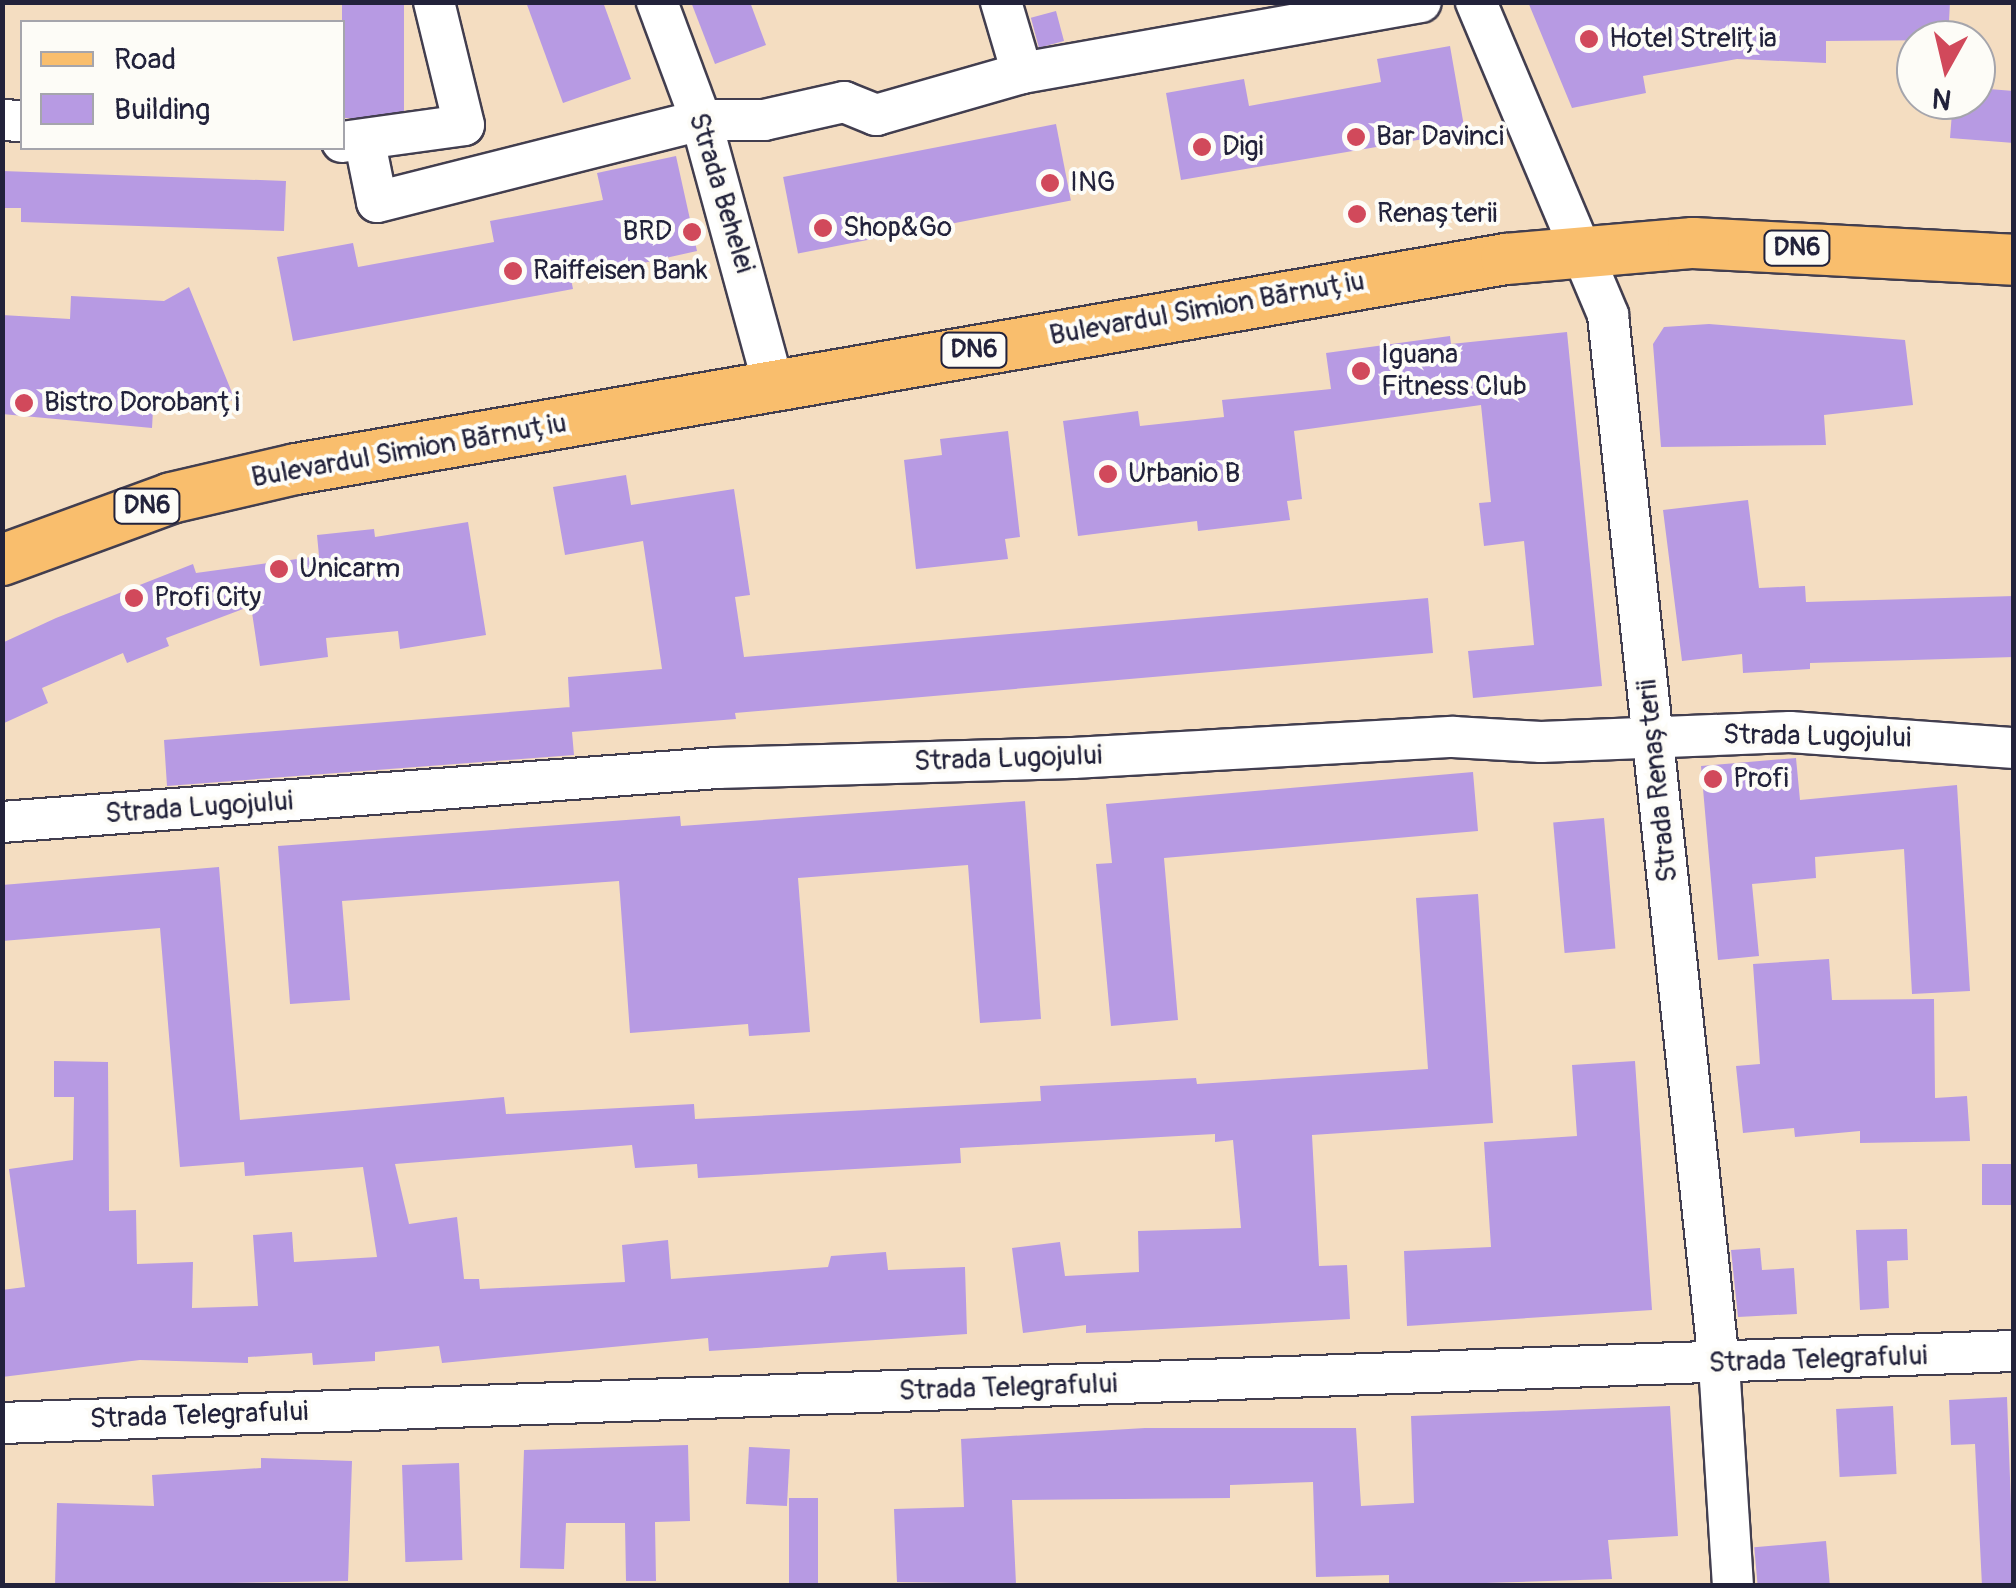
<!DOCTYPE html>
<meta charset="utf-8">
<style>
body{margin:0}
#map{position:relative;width:2016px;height:1588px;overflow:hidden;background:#f4ddc1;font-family:Pangolin,sans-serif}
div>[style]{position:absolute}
.building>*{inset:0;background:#b79ae3;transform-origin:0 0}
.roads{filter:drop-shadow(2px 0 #423e4f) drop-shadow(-2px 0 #423e4f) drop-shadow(0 2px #423e4f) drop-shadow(0 -2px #423e4f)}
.minor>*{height:40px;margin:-20px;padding:0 20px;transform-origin:20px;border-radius:20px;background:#fff}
.major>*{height:50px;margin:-25px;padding:0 25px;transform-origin:25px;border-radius:25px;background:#f9be6d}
.dots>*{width:28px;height:28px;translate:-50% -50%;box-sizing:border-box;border:5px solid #fdfcf7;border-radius:50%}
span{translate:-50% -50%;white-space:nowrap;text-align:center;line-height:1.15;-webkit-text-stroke:8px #fdfcf7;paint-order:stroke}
.shield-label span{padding:2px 8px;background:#fdfcf7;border:2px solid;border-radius:8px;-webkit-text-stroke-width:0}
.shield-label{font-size:25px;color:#22223b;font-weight:700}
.poi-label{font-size:28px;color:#22223b}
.left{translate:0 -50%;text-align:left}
.right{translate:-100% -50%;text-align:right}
.street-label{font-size:28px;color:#22223b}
.frame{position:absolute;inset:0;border:5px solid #22223b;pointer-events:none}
.legend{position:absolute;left:20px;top:20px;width:325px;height:130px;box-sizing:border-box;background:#fdfcf7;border:2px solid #a5a5ac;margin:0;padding:12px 18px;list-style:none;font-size:30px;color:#22223b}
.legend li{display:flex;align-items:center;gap:20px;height:50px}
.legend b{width:50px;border:2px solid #a5a5ac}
.north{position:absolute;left:1896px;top:20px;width:100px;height:100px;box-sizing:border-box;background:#fdfcf7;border:2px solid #a5a5ac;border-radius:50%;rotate:188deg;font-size:28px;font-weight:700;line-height:40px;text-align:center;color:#22223b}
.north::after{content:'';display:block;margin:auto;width:35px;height:45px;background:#d1495b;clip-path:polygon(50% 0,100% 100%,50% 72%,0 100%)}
</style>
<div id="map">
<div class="building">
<div style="left:342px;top:2px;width:62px;height:116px"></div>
<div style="clip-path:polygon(526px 2px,603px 2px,631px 79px,563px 103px)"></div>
<div style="clip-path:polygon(691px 2px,750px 2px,766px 45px,715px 64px)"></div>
<div style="clip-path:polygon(1528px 2px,1950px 2px,1948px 40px,1826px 41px,1826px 63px,1737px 59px,1643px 76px,1646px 93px,1572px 108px)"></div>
<div style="left:1056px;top:11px;width:31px;height:26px;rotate:75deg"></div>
<div style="clip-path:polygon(1450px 46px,1465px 132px,1181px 180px,1166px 93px,1244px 79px,1249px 106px,1381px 82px,1377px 59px)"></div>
<div style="clip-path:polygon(1976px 88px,2014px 91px,2014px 143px,1950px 138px,1953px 100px,1976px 100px)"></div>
<div style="left:1056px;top:124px;width:78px;height:278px;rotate:79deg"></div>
<div style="clip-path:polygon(676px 156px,697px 251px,571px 279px,573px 289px,293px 341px,277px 257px,353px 243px,358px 267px,494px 242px,490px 221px,603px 200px,597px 173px)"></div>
<div style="clip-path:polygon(2px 171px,286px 181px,284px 231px,21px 222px,21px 208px,2px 208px)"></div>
<div style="clip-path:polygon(189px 287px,235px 400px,153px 410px,152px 428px,2px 414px,2px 315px,70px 319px,71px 296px,164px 301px)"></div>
<div style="clip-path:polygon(1709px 324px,1905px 340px,1913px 405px,1824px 415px,1826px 445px,1661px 447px,1653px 344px,1664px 327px)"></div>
<div style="clip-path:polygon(1567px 332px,1602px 686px,1473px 698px,1468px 651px,1534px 645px,1524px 541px,1484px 546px,1479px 503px,1491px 502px,1481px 405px,1294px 431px,1302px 499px,1287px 501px,1290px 520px,1198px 531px,1197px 521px,1078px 536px,1063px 421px,1138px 411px,1140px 426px,1224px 417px,1222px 400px,1331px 389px,1326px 353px,1450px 336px,1451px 344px)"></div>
<div style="clip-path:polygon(1008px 431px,1020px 537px,1005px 539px,1008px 559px,916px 569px,904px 460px,942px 455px,940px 439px)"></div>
<div style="clip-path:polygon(626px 475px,631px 505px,734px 489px,750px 595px,735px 597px,744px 657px,1428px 598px,1433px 653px,735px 713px,736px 719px,572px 732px,574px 755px,167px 786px,164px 740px,570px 707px,570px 714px,568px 677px,662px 669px,643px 541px,565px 555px,553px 487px)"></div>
<div style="clip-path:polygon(1748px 500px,1759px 588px,1805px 586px,1806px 602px,2014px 596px,2014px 657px,1810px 663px,1810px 669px,1743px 673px,1742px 654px,1682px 661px,1663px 510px)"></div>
<div style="clip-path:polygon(468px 522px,486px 635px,400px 649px,398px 631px,326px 638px,328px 657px,260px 666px,251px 606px,166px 638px,169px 646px,127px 663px,123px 653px,42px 688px,48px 703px,2px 724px,2px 643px,56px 618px,193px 564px,196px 573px,319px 556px,317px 535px,374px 529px,375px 537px)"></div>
<div style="clip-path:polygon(1796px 758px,1800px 800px,1957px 785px,1970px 991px,1912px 994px,1904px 849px,1815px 857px,1816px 878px,1752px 884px,1759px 956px,1718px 960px,1701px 766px)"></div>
<div style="clip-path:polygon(1473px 772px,1478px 831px,1164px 858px,1178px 1020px,1111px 1026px,1096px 864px,1112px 863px,1106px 804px)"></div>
<div style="clip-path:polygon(1025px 801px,1041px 1019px,980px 1023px,968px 865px,798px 878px,810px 1032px,749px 1036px,748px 1024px,630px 1033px,619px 881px,342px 901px,350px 1000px,290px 1004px,278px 846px,680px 816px,681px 826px)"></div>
<div style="left:1604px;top:818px;width:131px;height:51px;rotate:85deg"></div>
<div style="clip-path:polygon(219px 867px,240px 1120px,504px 1097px,506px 1114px,694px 1104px,695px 1119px,1041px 1101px,1040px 1086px,1196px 1078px,1197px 1084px,1428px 1069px,1416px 898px,1478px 894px,1493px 1123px,1312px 1135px,1319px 1266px,1347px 1265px,1350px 1319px,1086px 1333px,1086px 1325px,1023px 1333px,1012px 1248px,1060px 1242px,1065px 1276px,1139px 1272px,1138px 1231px,1241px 1228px,1233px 1140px,1215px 1142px,1215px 1134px,960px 1148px,961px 1163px,698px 1178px,697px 1164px,635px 1168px,632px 1145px,395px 1164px,409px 1224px,457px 1217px,464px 1279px,479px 1279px,480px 1289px,625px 1282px,622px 1245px,668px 1240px,671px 1279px,828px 1267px,831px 1256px,886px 1252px,888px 1270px,965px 1267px,967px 1334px,709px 1351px,708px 1338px,442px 1363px,439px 1346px,375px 1352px,375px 1361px,313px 1365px,312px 1353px,248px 1357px,248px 1363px,140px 1360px,2px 1377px,2px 1290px,25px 1287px,9px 1169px,73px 1160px,74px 1097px,54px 1097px,54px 1061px,108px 1062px,109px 1211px,136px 1210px,137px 1264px,193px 1262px,192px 1308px,258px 1306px,253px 1235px,292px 1232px,294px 1262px,377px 1257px,363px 1167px,245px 1176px,244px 1162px,180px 1167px,160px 928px,2px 941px,2px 885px)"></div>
<div style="clip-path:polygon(1829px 959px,1832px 1000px,1934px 999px,1935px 1098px,1967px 1096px,1970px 1141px,1860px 1143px,1860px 1131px,1795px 1137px,1794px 1128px,1743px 1133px,1736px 1066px,1760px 1064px,1753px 964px)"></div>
<div style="clip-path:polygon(1635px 1061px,1652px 1310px,1407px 1326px,1404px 1251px,1491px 1247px,1484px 1142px,1577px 1136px,1572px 1065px)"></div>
<div style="left:2014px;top:1164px;width:41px;height:32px;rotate:90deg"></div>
<div style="clip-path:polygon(1907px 1229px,1908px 1260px,1887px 1261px,1889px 1308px,1860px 1310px,1856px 1230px)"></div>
<div style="clip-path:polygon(1760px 1248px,1762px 1270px,1794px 1268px,1797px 1314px,1738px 1317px,1731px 1250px)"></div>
<div style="clip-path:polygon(2007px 1397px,2014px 1586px,1982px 1586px,1975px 1444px,1951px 1445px,1949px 1400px)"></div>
<div style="clip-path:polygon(1670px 1406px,1678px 1536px,1608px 1540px,1612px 1579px,1389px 1586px,1389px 1575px,1316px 1577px,1313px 1482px,1230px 1485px,1230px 1498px,1012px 1500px,1016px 1584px,897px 1582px,894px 1509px,964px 1507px,961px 1439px,1145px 1428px,1356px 1428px,1361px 1506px,1414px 1503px,1411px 1416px)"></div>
<div style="left:1893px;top:1406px;width:68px;height:57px;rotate:87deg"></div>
<div style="clip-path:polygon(688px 1445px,690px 1521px,655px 1522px,656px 1581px,626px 1581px,625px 1523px,566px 1523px,564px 1569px,520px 1568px,524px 1450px)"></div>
<div style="left:749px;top:1447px;width:41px;height:57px;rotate:3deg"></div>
<div style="clip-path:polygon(261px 1458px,352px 1461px,348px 1581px,55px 1586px,57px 1503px,154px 1506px,152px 1475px,261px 1468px)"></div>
<div style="left:459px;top:1463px;width:97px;height:57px;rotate:88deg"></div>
<div style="left:789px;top:1498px;width:29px;height:88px"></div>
<div style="left:1826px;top:1541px;width:45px;height:72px;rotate:85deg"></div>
</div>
<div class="roads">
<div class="minor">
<div style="left:657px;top:2px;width:126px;rotate:69.6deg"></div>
<div style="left:701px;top:120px;width:277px;rotate:74.7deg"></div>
<div style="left:1001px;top:2px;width:74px;rotate:73.5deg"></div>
<div style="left:1476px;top:2px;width:340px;rotate:67.1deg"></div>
<div style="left:1608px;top:315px;width:1055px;rotate:83.96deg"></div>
<div style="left:1719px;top:1364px;width:222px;rotate:86.4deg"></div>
<div style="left:2px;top:120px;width:20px;rotate:3deg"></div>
<div style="left:342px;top:142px;width:123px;rotate:-7.9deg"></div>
<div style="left:464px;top:125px;width:127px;rotate:-103.7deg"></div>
<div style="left:365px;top:143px;width:60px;rotate:78.5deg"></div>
<div style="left:377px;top:202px;width:334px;rotate:-14.2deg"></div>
<div style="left:701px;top:120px;width:63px"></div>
<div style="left:764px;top:120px;width:82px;rotate:-12.7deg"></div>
<div style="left:844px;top:102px;width:35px;rotate:22deg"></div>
<div style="left:876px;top:115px;width:152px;rotate:-16deg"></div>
<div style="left:1022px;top:73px;width:405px;rotate:-10.1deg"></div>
<div style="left:2px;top:822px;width:717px;rotate:-4.32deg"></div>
<div style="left:717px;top:768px;width:356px;rotate:-1.6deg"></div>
<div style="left:1073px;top:758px;width:381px;rotate:-3.2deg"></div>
<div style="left:1453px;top:737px;width:88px;rotate:3.3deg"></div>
<div style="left:1541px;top:742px;width:249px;rotate:-2.3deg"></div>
<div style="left:1790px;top:732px;width:225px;rotate:4.1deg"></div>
<div style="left:2px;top:1423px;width:2013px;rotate:-2.05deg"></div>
</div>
<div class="major">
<div style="left:2px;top:560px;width:180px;rotate:-20.1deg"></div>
<div style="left:171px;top:498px;width:128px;rotate:-13.1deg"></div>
<div style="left:296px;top:469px;width:1228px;rotate:-9.85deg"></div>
<div style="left:1506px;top:259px;width:188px;rotate:-4.9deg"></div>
<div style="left:1693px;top:243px;width:321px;rotate:3deg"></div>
</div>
</div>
<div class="dots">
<div style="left:1589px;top:39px;background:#d1495b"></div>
<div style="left:1356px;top:137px;background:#d1495b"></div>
<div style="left:1202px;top:147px;background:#d1495b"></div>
<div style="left:1050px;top:183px;background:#d1495b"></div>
<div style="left:1357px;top:214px;background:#d1495b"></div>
<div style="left:823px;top:228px;background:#d1495b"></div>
<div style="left:692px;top:232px;background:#d1495b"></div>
<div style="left:513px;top:271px;background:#d1495b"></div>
<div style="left:1361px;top:371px;background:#d1495b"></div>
<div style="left:24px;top:403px;background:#d1495b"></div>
<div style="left:1108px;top:474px;background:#d1495b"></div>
<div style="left:279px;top:569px;background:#d1495b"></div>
<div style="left:134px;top:598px;background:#d1495b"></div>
<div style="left:1713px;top:779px;background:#d1495b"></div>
</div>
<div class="shield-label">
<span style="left:1797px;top:248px">DN6</span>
<span style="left:974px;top:350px">DN6</span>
<span style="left:147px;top:506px">DN6</span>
</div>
<div class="poi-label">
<span class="left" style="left:1609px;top:39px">Hotel Streliția</span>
<span class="left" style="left:1376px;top:137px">Bar Davinci</span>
<span class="left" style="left:1222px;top:147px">Digi</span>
<span class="left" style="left:1070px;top:183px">ING</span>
<span class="left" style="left:1377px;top:214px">Renașterii</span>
<span class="left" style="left:843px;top:228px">Shop&amp;Go</span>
<span class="right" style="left:672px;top:232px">BRD</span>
<span class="left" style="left:533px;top:271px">Raiffeisen Bank</span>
<span class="left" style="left:1381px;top:371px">Iguana<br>Fitness Club</span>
<span class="left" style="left:44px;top:403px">Bistro Dorobanți</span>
<span class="left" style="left:1128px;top:474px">Urbanio B</span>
<span class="left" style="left:299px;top:569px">Unicarm</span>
<span class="left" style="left:154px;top:598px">Profi City</span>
<span class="left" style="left:1733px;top:779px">Profi</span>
</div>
<div class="street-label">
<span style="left:721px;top:193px;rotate:73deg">Strada Behelei</span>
<span style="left:1207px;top:309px;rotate:-10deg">Bulevardul Simion Bărnuțiu</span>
<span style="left:409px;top:451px;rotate:-10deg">Bulevardul Simion Bărnuțiu</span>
<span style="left:1817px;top:737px;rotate:1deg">Strada Lugojului</span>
<span style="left:1008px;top:759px;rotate:-2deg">Strada Lugojului</span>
<span style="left:1658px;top:781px;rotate:-96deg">Strada Renașterii</span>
<span style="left:199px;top:808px;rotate:-4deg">Strada Lugojului</span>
<span style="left:1818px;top:1360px;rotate:-2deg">Strada Telegrafului</span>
<span style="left:1008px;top:1388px;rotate:-2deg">Strada Telegrafului</span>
<span style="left:199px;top:1416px;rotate:-2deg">Strada Telegrafului</span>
</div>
<div class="frame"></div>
<ul class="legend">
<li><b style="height:12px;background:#f9be6d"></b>Road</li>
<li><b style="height:28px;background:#b79ae3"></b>Building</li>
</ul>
<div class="north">N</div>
</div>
